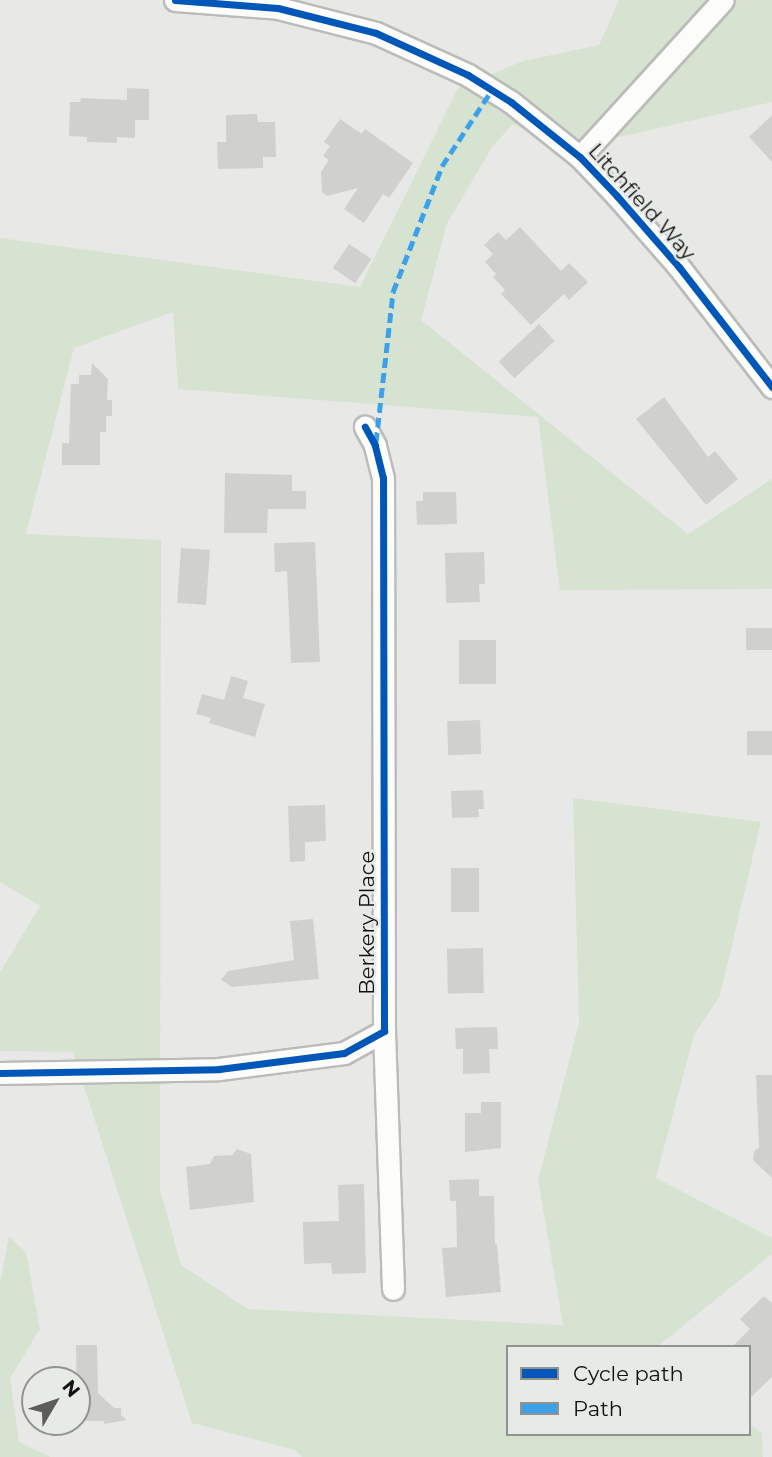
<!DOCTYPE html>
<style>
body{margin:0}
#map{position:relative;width:772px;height:1457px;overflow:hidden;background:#e8e9e7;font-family:Montserrat,sans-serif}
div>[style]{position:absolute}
.green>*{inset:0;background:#d7e3d1}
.building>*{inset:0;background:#d0d1cf;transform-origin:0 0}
.roads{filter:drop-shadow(2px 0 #bbbcba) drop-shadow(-2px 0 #bbbcba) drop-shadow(0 2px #bbbcba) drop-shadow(0 -2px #bbbcba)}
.minor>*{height:21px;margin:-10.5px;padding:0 10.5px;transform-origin:10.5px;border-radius:10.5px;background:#fcfcfb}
.quiet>*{height:5px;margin-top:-2.5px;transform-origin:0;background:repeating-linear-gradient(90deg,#3da1ea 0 10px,transparent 0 15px)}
.cycleway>*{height:7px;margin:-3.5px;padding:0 3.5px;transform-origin:3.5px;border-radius:3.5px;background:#0057b8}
span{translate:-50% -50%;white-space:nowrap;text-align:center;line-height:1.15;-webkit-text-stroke:5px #e7eae6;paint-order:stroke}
.street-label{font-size:21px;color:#101110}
.legend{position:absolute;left:506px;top:1345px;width:245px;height:91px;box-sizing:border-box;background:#e7eae6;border:2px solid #919390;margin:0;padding:9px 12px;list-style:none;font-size:21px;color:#101110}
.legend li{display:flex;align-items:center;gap:14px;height:35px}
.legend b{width:35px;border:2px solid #919390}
.north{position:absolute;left:21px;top:1366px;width:70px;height:70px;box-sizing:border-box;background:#e7eae6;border:2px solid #919390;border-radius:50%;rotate:51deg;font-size:19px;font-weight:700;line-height:28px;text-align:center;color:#101110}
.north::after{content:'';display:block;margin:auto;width:24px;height:32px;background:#5c5d5b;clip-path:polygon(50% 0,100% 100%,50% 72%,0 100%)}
</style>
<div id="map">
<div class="green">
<div style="clip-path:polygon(619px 0,772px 0,772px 102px,564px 150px,513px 124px,492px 147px,447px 224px,421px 320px,688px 534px,772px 479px,772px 589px,560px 590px,538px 417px,178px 389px,173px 312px,74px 348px,26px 534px,161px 540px,160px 1189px,181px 1265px,248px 1309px,563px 1325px,538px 1180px,579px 1023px,573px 798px,761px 822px,720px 996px,694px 1035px,656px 1178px,772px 1238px,772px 1254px,657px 1347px,508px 1347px,508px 1434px,749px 1434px,749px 1424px,762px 1433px,763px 1457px,302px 1457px,295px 1450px,192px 1423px,73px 1052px,0 1051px,0 972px,40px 906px,0 882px,0 238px,360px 287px,458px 88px,523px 61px,599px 45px)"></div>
<div style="clip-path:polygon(9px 1236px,26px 1252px,40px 1329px,10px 1378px,19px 1442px,51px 1457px,0 1457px,0 1284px)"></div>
</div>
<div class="building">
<div style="clip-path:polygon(127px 88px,149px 89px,149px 120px,135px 120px,135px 138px,117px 137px,117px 143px,87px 142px,87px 137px,69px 136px,70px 102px,80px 102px,81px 98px,127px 100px)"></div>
<div style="clip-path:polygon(257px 114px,258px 122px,275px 122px,276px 157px,263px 157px,263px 168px,218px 169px,217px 142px,226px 142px,226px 115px)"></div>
<div style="clip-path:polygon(772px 115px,772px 162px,749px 137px)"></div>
<div style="clip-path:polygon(340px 119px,362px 134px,365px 129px,413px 163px,389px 198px,383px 194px,364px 223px,344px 209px,358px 188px,327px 196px,322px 192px,321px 172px,329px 160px,323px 156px,330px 146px,324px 142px)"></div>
<div style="clip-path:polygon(520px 227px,561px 271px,569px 263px,588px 282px,569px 300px,564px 294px,531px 325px,501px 294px,505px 290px,493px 277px,496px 274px,485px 262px,493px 254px,484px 245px,498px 232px,506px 240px)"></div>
<div style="left:349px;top:244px;width:27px;height:29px;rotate:34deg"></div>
<div style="left:539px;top:324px;width:23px;height:55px;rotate:47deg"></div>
<div style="clip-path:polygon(92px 363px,108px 379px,107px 400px,112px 400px,112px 416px,106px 416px,106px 432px,100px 432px,100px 465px,62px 465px,62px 443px,69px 443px,71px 384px,79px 384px,79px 375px,91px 375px)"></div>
<div style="clip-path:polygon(664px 397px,708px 457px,715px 451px,738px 479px,706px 505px,636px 419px)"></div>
<div style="clip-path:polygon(225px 473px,292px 475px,292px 491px,306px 491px,306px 509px,268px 509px,267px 533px,224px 533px)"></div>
<div style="clip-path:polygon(423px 492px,456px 492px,457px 524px,417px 525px,416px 501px,423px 501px)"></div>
<div style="clip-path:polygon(315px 542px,320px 662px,291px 663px,287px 571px,275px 572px,274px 543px)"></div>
<div style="left:181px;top:548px;width:29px;height:55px;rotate:4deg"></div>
<div style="clip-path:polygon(484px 552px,485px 584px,479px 584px,480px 602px,446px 603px,445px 553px)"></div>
<div style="left:772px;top:628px;width:22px;height:26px;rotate:90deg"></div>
<div style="left:459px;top:640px;width:37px;height:44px"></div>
<div style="clip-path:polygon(231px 676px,248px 681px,243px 698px,265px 704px,255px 737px,209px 723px,211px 718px,196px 714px,202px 694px,224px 700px)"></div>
<div style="left:480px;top:720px;width:34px;height:33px;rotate:88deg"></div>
<div style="left:747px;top:731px;width:25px;height:24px"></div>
<div style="clip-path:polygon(483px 790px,484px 809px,478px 809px,479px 817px,452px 818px,451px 791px)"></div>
<div style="clip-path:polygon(325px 805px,326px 841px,305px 842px,305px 861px,290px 862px,288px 806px)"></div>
<div style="left:451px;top:868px;width:28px;height:44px"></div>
<div style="clip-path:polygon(313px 919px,319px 979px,232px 987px,221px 980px,228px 971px,294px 960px,290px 921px)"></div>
<div style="left:483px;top:948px;width:45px;height:36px;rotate:89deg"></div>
<div style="clip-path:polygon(497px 1027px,498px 1049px,489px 1049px,490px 1073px,463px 1074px,463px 1049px,456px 1049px,455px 1028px)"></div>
<div style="clip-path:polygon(756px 1075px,772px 1075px,772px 1178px,753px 1160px,754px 1151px,759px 1148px)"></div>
<div style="clip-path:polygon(481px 1102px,501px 1102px,501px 1148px,465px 1152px,465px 1113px,481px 1113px)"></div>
<div style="clip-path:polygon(237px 1149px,251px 1154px,254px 1202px,190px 1210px,186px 1167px,210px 1164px,214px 1156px,232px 1155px)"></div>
<div style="clip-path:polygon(479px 1179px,479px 1196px,494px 1196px,495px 1244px,497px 1244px,501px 1292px,446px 1297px,442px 1248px,457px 1247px,456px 1201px,450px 1201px,449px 1180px)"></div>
<div style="clip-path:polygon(364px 1184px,366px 1273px,332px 1274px,331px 1263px,304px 1264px,303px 1222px,339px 1221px,338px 1185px)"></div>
<div style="clip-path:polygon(764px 1296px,772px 1303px,772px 1377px,749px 1399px,749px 1347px,732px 1347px,750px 1329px,740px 1319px)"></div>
<div style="clip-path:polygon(76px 1345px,97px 1345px,98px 1393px,114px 1408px,121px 1408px,121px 1415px,127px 1420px,104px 1424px,104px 1421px,77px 1421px)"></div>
</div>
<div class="roads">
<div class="minor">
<div style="left:175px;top:0;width:103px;rotate:4.4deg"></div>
<div style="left:278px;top:8px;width:101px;rotate:14.3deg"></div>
<div style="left:376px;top:33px;width:101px;rotate:24.5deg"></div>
<div style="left:468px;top:75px;width:51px;rotate:32.1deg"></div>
<div style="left:511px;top:102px;width:88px;rotate:38.6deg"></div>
<div style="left:580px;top:157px;width:54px;rotate:46.5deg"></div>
<div style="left:617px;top:196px;width:94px;rotate:48.9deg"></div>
<div style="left:679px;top:267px;width:152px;rotate:52.2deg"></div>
<div style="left:580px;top:157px;width:212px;rotate:-47.7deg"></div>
<div style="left:384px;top:1031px;width:258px;rotate:88deg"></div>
<div style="left:0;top:1073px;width:219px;rotate:-1deg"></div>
<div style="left:219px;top:1069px;width:126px;rotate:-7.3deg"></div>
<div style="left:344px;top:1053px;width:46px;rotate:-28.8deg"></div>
<div style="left:384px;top:1031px;width:553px;rotate:-90.1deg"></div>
<div style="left:383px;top:478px;width:34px;rotate:-104deg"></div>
<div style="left:375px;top:445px;width:21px;rotate:-119deg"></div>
</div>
</div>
<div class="quiet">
<div style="left:376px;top:442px;width:151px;rotate:-83.5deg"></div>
<div style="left:393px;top:292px;width:135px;rotate:-68.7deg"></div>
<div style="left:442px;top:166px;width:91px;rotate:-56.7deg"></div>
</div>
<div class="cycleway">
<div style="left:175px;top:0;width:103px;rotate:4.4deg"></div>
<div style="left:278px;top:8px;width:101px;rotate:14.3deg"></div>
<div style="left:376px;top:33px;width:101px;rotate:24.5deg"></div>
<div style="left:468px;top:75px;width:51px;rotate:32.1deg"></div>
<div style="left:511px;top:102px;width:88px;rotate:38.6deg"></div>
<div style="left:580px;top:157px;width:54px;rotate:46.5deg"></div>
<div style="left:617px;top:196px;width:94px;rotate:48.9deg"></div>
<div style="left:679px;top:267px;width:152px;rotate:52.2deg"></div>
<div style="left:0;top:1073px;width:219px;rotate:-1deg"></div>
<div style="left:219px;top:1069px;width:126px;rotate:-7.3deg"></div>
<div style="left:344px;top:1053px;width:46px;rotate:-28.8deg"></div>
<div style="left:384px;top:1031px;width:553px;rotate:-90.1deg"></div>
<div style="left:383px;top:478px;width:34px;rotate:-104deg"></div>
<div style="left:375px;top:445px;width:21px;rotate:-119deg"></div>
</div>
<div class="street-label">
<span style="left:642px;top:202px;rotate:48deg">Litchfield Way</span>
<span style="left:367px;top:923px;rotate:-90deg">Berkery Place</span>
</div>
<ul class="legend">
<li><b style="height:9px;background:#0057b8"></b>Cycle path</li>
<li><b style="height:9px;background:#3da1ea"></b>Path</li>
</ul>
<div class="north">N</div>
</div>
